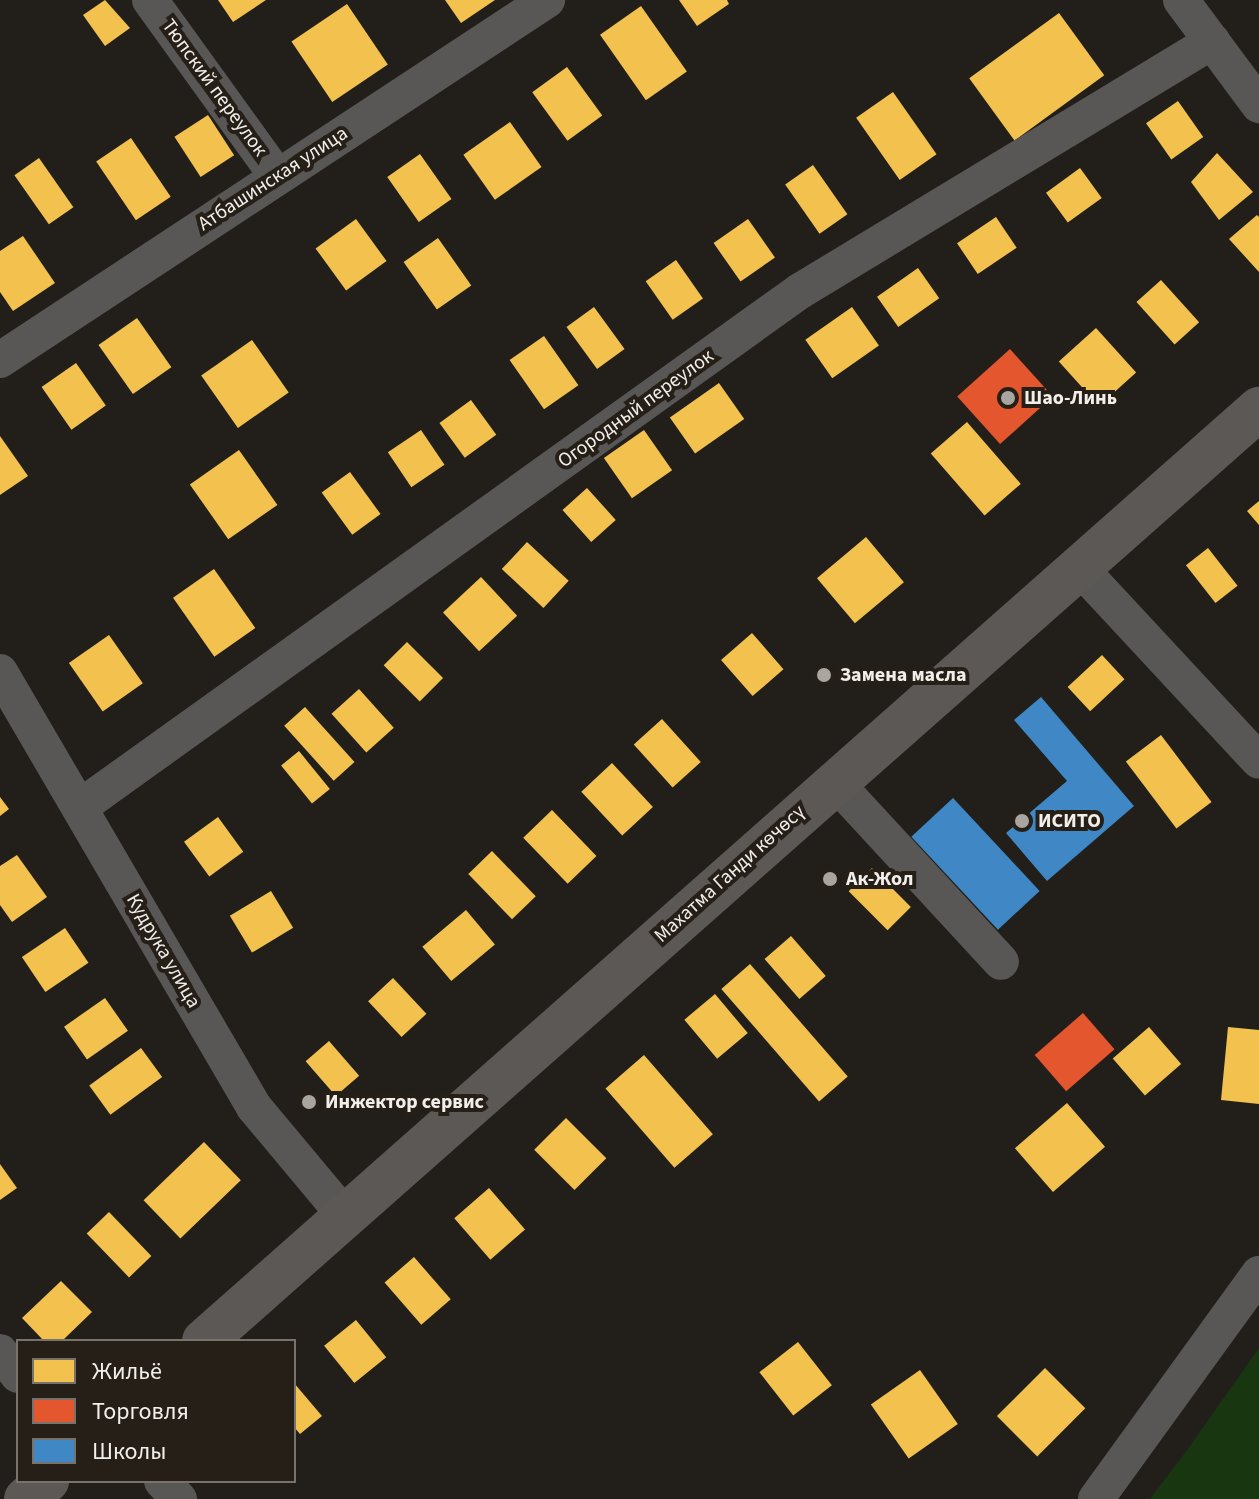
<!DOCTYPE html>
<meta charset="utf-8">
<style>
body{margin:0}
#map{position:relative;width:1259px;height:1499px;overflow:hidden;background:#221f1b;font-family:"Source Sans 3",sans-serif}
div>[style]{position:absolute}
.green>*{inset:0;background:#183710}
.homes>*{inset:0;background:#f2c14e;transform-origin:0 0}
.shops>*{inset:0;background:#e4572e;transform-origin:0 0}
.schools>*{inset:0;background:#3f88c5;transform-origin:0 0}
.minor>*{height:36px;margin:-18px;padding:0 18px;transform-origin:18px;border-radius:18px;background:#595756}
.major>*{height:44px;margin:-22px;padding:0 22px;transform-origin:22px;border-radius:22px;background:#5b5856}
.dots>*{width:22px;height:22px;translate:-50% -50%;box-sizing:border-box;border:4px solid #251f18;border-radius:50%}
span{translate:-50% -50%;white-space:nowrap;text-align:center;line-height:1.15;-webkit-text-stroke:8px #251f18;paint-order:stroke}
.street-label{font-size:20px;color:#f2eee9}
.poi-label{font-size:20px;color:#f2eee9;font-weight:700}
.left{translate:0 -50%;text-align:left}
.legend{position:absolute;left:16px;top:1339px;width:280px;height:144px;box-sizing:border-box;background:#251f18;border:2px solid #77726c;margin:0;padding:10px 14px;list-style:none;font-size:24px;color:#f2eee9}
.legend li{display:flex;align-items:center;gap:16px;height:40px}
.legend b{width:40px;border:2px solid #77726c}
</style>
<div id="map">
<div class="green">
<div style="clip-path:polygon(1259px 1348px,1259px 1499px,1150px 1499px,1185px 1453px)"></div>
</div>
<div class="homes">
<div style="clip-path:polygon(105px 0,130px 28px,105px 46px,83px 15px)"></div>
<div style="clip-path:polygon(218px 0,266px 0,233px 22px)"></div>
<div style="clip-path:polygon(445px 0,495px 0,461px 23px)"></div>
<div style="clip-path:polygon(679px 0,727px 0,729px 4px,697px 26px)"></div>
<div style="left:347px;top:4px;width:73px;height:67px;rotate:56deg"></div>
<div style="left:641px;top:6px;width:80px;height:50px;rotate:55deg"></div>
<div style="left:1059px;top:13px;width:77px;height:111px;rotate:54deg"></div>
<div style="left:567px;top:67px;width:60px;height:43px;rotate:54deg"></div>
<div style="left:893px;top:92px;width:76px;height:45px;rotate:55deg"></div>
<div style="left:1178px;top:101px;width:44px;height:39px;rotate:55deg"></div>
<div style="left:208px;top:115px;width:48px;height:40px;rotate:57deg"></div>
<div style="left:510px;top:122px;width:55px;height:57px;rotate:55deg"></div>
<div style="left:131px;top:138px;width:71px;height:42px;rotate:56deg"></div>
<div style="clip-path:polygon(1217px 153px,1253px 192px,1219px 220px,1191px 182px)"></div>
<div style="left:420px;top:154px;width:55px;height:40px;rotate:55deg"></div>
<div style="left:39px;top:158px;width:60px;height:30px;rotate:55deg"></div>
<div style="left:813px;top:165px;width:60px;height:34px;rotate:55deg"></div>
<div style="left:1080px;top:168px;width:37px;height:42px;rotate:54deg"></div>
<div style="clip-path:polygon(1257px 215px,1259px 217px,1259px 272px,1229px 239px)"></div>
<div style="left:996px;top:217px;width:37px;height:47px;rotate:56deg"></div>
<div style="left:356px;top:219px;width:52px;height:50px;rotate:54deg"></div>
<div style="left:748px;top:219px;width:47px;height:42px;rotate:55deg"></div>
<div style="clip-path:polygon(23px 236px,55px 283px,13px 311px,0 292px,0 251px)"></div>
<div style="left:438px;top:238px;width:58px;height:42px;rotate:55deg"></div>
<div style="left:676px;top:260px;width:47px;height:37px;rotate:55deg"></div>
<div style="left:918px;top:268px;width:37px;height:50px;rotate:55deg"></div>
<div style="left:1161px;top:280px;width:57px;height:33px;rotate:48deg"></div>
<div style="left:594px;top:307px;width:52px;height:34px;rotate:54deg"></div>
<div style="left:852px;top:307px;width:47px;height:57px;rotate:55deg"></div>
<div style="left:137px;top:318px;width:60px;height:47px;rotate:55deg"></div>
<div style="left:1096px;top:328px;width:60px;height:50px;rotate:48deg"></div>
<div style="left:544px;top:336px;width:60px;height:42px;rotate:55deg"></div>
<div style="left:252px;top:340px;width:64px;height:62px;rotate:55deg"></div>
<div style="left:76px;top:363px;width:52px;height:42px;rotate:55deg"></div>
<div style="left:719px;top:383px;width:44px;height:60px;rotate:55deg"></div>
<div style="left:471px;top:400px;width:43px;height:39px;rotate:54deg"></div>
<div style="left:967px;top:422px;width:82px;height:48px;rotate:49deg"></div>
<div style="left:421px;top:430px;width:42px;height:40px;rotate:56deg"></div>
<div style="left:644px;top:430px;width:49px;height:49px;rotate:55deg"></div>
<div style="clip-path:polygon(0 436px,28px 476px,0 495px)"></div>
<div style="left:239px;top:450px;width:67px;height:60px;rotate:55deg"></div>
<div style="left:350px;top:472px;width:52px;height:35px;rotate:54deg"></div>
<div style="left:587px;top:488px;width:43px;height:33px;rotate:48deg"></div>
<div style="clip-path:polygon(1259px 501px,1259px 525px,1247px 511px)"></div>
<div style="left:866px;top:537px;width:59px;height:64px;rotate:50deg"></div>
<div style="left:527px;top:542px;width:57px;height:37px;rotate:43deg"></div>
<div style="left:1208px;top:548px;width:48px;height:28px;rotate:52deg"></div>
<div style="left:214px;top:569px;width:72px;height:50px;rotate:55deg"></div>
<div style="left:481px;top:577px;width:53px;height:52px;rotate:47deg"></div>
<div style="left:752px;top:633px;width:48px;height:41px;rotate:49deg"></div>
<div style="left:109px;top:635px;width:59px;height:49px;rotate:55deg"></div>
<div style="left:407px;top:642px;width:51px;height:33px;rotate:45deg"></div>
<div style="left:1102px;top:655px;width:33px;height:47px;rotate:47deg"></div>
<div style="left:359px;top:689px;width:52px;height:37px;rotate:48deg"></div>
<div style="left:305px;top:707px;width:74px;height:28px;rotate:48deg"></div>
<div style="left:662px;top:719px;width:58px;height:38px;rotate:48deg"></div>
<div style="left:1161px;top:735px;width:84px;height:44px;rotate:53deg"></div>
<div style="left:299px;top:751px;width:49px;height:23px;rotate:51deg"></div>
<div style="left:612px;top:763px;width:60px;height:42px;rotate:47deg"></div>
<div style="clip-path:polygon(0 797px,9px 809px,0 816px)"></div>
<div style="left:552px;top:810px;width:64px;height:40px;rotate:46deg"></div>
<div style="left:218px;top:817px;width:43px;height:42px;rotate:54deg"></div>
<div style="left:492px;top:851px;width:63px;height:33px;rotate:46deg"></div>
<div style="clip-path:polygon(17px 855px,47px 897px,12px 922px,0 905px,0 866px)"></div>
<div style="left:872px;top:868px;width:55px;height:33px;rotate:45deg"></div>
<div style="left:271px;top:891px;width:43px;height:48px;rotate:59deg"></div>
<div style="left:466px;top:910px;width:45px;height:57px;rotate:50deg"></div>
<div style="left:65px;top:928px;width:42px;height:52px;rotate:56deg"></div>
<div style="left:791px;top:936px;width:53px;height:35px;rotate:49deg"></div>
<div style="left:750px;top:964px;width:149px;height:38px;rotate:49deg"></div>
<div style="left:393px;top:978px;width:49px;height:34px;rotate:47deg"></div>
<div style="left:715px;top:994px;width:51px;height:40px;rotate:50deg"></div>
<div style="left:105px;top:998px;width:40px;height:50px;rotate:55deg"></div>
<div style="left:1149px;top:1027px;width:49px;height:48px;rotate:49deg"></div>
<div style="clip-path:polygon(1228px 1027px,1259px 1030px,1259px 1104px,1221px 1100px)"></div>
<div style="left:329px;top:1041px;width:46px;height:31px;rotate:49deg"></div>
<div style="left:141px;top:1048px;width:36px;height:64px;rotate:54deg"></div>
<div style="left:644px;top:1055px;width:105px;height:51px;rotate:49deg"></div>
<div style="left:1067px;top:1103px;width:58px;height:69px;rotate:49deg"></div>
<div style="left:566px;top:1118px;width:57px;height:45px;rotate:45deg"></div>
<div style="left:204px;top:1142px;width:53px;height:84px;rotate:46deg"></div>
<div style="clip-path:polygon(0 1164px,17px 1188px,0 1200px)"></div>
<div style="left:489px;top:1188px;width:55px;height:46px;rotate:49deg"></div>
<div style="left:109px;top:1212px;width:61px;height:31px;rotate:46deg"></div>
<div style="left:414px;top:1257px;width:56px;height:39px;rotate:49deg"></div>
<div style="clip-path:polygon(61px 1281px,92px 1312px,62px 1341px,44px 1341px,22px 1318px)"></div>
<div style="left:356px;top:1320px;width:48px;height:41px;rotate:51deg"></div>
<div style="left:798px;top:1342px;width:55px;height:49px;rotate:52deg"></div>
<div style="left:1045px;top:1368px;width:57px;height:68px;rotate:45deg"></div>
<div style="left:920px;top:1370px;width:66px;height:60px;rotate:55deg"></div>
<div style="clip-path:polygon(294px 1383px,322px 1416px,300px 1434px,294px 1427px)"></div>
</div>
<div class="shops">
<div style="left:1010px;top:349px;width:64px;height:71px;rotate:48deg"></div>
<div style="left:1083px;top:1013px;width:48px;height:64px;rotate:49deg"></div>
</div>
<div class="schools">
<div style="clip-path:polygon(1041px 697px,1134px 806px,1047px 881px,1006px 833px,1067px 781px,1014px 720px)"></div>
<div style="left:953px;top:798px;width:127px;height:57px;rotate:47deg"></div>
</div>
<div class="minor">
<div style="left:150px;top:0;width:217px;rotate:54.2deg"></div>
<div style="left:1181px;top:0;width:131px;rotate:53.4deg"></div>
<div style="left:0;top:360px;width:655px;rotate:-33.35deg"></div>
<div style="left:1077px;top:565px;width:267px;rotate:47.1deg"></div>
<div style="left:0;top:672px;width:504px;rotate:59.72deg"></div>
<div style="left:254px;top:1107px;width:142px;rotate:50.1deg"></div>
<div style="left:834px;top:781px;width:246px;rotate:47.3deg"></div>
<div style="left:80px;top:807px;width:886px;rotate:-35.63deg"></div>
<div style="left:800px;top:291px;width:482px;rotate:-31.2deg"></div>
<div style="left:0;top:1352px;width:29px;rotate:52deg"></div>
<div style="left:162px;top:1481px;width:25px;rotate:47deg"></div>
<div style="left:1096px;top:1499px;width:278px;rotate:-54.1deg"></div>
</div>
<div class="major">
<div style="left:204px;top:1341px;width:1408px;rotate:-41.46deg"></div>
<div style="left:26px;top:1499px;width:28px;rotate:-41deg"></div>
</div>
<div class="dots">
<div style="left:1008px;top:398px;background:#a9a6a1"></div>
<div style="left:824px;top:675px;background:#a9a6a1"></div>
<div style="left:1022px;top:821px;background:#a9a6a1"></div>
<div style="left:830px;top:879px;background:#a9a6a1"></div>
<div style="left:309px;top:1102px;background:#a9a6a1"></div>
</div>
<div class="street-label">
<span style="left:214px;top:88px;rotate:54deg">Тюпский переулок</span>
<span style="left:273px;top:179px;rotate:-33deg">Атбашинская улица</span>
<span style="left:636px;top:409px;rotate:-36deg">Огородный переулок</span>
<span style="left:730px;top:874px;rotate:-42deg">Махатма Ганди көчөсү</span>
<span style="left:163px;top:951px;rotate:60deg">Кудрука улица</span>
</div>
<div class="poi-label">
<span class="left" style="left:1024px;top:398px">Шао-Линь</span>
<span class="left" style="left:840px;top:675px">Замена масла</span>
<span class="left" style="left:1038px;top:821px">ИСИТО</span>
<span class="left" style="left:846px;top:879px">Ак-Жол</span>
<span class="left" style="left:325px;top:1102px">Инжектор сервис</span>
</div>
<ul class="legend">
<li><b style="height:22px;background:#f2c14e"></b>Жильё</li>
<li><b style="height:22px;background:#e4572e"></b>Торговля</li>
<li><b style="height:22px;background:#3f88c5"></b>Школы</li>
</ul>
</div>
